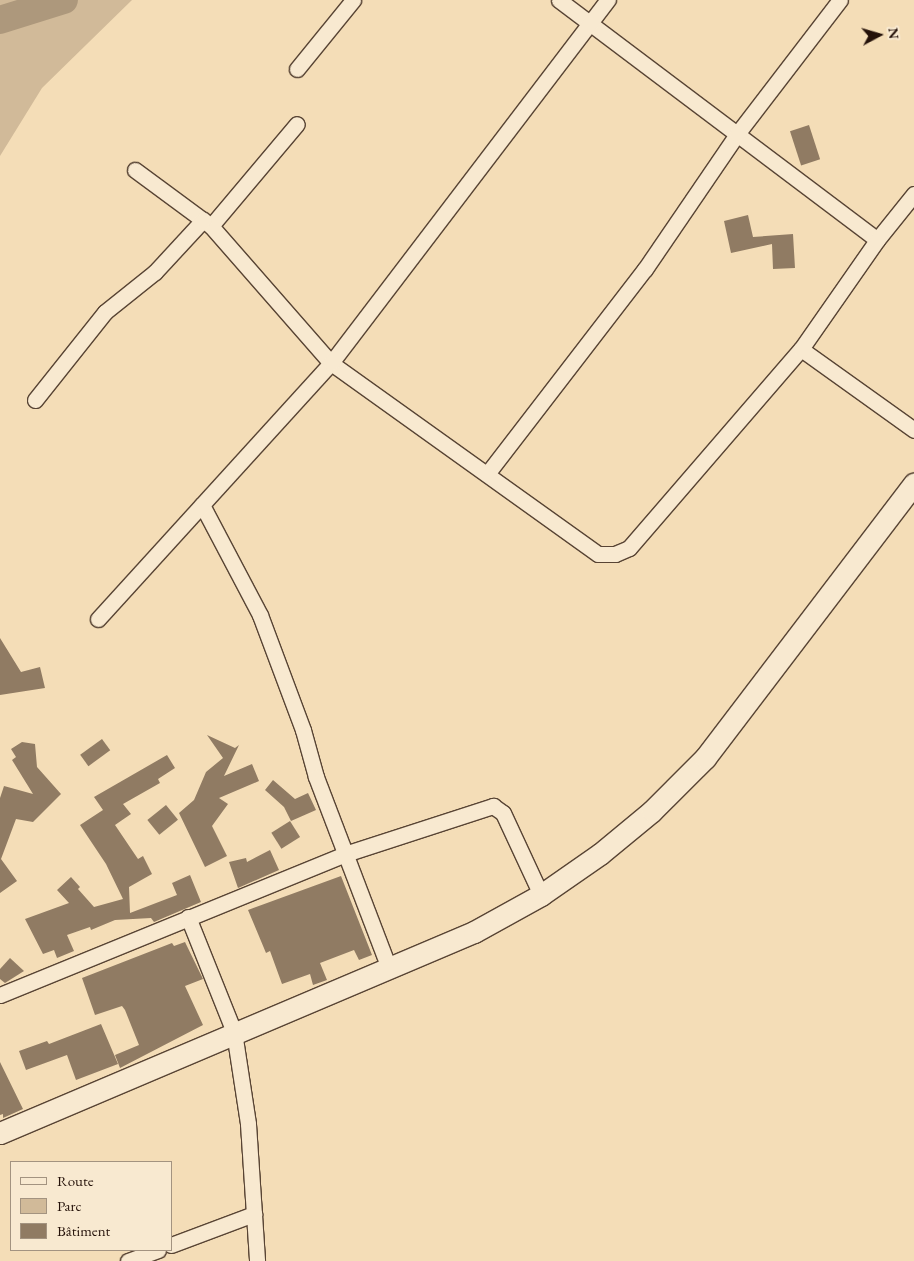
<!DOCTYPE html>
<meta charset="utf-8">
<style>
body{margin:0}
#map{position:relative;width:914px;height:1261px;overflow:hidden;background:#f4ddb7;font-family:"EB Garamond",serif}
div>[style]{position:absolute}
.green>*{inset:0;background:#d1ba99}
.river>*{height:28px;margin:-14px;padding:0 14px;transform-origin:14px;border-radius:14px;background:#ad987c}
.building>*{inset:0;background:#907b63;transform-origin:0 0}
.roads{filter:drop-shadow(1px 0 #584434) drop-shadow(-1px 0 #584434) drop-shadow(0 1px #584434) drop-shadow(0 -1px #584434)}
.street>*{height:15px;margin:-7.5px;padding:0 7.5px;transform-origin:7.5px;border-radius:7.5px;background:#f8e9d0}
.secondary>*{height:21px;margin:-10.5px;padding:0 10.5px;transform-origin:10.5px;border-radius:10.5px;background:#f8e9d0}
span{translate:-50% -50%;white-space:nowrap;text-align:center;line-height:1.15;-webkit-text-stroke:5px #f8e9d0;paint-order:stroke}
.legend{position:absolute;left:10px;top:1161px;width:162px;height:90px;box-sizing:border-box;background:#f8e9d0;border:1px solid #a39380;margin:0;padding:6px 9px;list-style:none;font-size:15px;color:#241109}
.legend li{display:flex;align-items:center;gap:10px;height:25px}
.legend b{width:25px;border:1px solid #a39380}
.north{position:absolute;left:854px;top:10px;width:50px;height:50px;-webkit-text-stroke:4px #f8e9d0;paint-order:stroke;rotate:84deg;font-size:14px;font-weight:700;line-height:20px;text-align:center;color:#241109}
.north::after{content:'';display:block;margin:auto;width:18px;height:22px;background:#241109;clip-path:polygon(50% 0,100% 100%,50% 72%,0 100%)}
</style>
<div id="map">
<div class="green">
<div style="clip-path:polygon(0 0,132px 0,42px 88px,0 156px)"></div>
</div>
<div class="river">
<div style="left:0;top:20px;width:67px;rotate:-17.4deg"></div>
</div>
<div class="building">
<div style="left:809px;top:125px;width:36px;height:20px;rotate:72deg"></div>
<div style="clip-path:polygon(748px 215px,753px 237px,793px 234px,795px 268px,773px 269px,772px 244px,731px 253px,724px 221px)"></div>
<div style="clip-path:polygon(0 638px,21px 672px,40px 667px,45px 688px,0 695px)"></div>
<div style="clip-path:polygon(207px 735px,235px 748px,239px 745px,224px 776px,252px 764px,259px 781px,219px 798px,228px 804px,212px 826px,227px 856px,205px 867px,179px 813px,194px 800px,206px 772px,223px 758px)"></div>
<div style="left:102px;top:739px;width:14px;height:27px;rotate:54deg"></div>
<div style="clip-path:polygon(22px 742px,35px 744px,37px 767px,61px 794px,33px 822px,16px 819px,1px 859px,17px 881px,0 893px,0 798px,4px 786px,33px 794px,12px 760px,16px 757px,11px 749px)"></div>
<div style="clip-path:polygon(167px 755px,175px 768px,158px 779px,160px 783px,123px 804px,131px 814px,115px 825px,138px 859px,143px 856px,152px 874px,129px 887px,130px 913px,177px 895px,172px 883px,190px 875px,201px 902px,154px 922px,151px 918px,115px 920px,91px 930px,90px 927px,67px 935px,74px 951px,57px 958px,54px 950px,43px 954px,25px 919px,69px 903px,57px 890px,71px 877px,80px 887px,78px 889px,94px 907px,123px 899px,106px 864px,80px 825px,103px 810px,94px 797px)"></div>
<div style="clip-path:polygon(273px 780px,295px 799px,308px 793px,316px 810px,291px 821px,284px 807px,265px 790px)"></div>
<div style="left:166px;top:805px;width:19px;height:24px;rotate:51deg"></div>
<div style="left:290px;top:821px;width:19px;height:22px;rotate:58deg"></div>
<div style="clip-path:polygon(270px 850px,279px 870px,238px 888px,229px 862px,246px 858px,247px 862px)"></div>
<div style="clip-path:polygon(341px 876px,372px 955px,359px 960px,354px 950px,320px 963px,327px 980px,313px 985px,310px 974px,282px 984px,270px 951px,266px 953px,248px 910px)"></div>
<div style="clip-path:polygon(185px 942px,203px 979px,185px 986px,203px 1025px,120px 1068px,115px 1055px,139px 1045px,125px 1010px,122px 1006px,95px 1015px,82px 978px,172px 943px,174px 946px)"></div>
<div style="clip-path:polygon(10px 958px,24px 971px,5px 983px,0 979px,0 969px)"></div>
<div style="clip-path:polygon(101px 1024px,118px 1064px,76px 1080px,67px 1055px,26px 1070px,19px 1051px,47px 1041px,49px 1044px)"></div>
<div style="clip-path:polygon(0 1062px,23px 1109px,3px 1118px,3px 1114px,0 1115px)"></div>
</div>
<div class="roads">
<div class="street">
<div style="left:559px;top:0;width:398px;rotate:37deg"></div>
<div style="left:297px;top:69px;width:89px;rotate:-50.9deg"></div>
<div style="left:135px;top:170px;width:94px;rotate:36.4deg"></div>
<div style="left:211px;top:226px;width:182px;rotate:48.8deg"></div>
<div style="left:331px;top:363px;width:328px;rotate:35.6deg"></div>
<div style="left:598px;top:554px;width:17px"></div>
<div style="left:615px;top:554px;width:15px;rotate:-23deg"></div>
<div style="left:629px;top:548px;width:263px;rotate:-49.2deg"></div>
<div style="left:801px;top:349px;width:133px;rotate:-55.1deg"></div>
<div style="left:877px;top:240px;width:59px;rotate:-51.2deg"></div>
<div style="left:211px;top:226px;width:133px;rotate:-49.9deg"></div>
<div style="left:801px;top:349px;width:139px;rotate:35.6deg"></div>
<div style="left:35px;top:400px;width:112px;rotate:-51.5deg"></div>
<div style="left:105px;top:312px;width:64px;rotate:-38.7deg"></div>
<div style="left:155px;top:272px;width:71px;rotate:-47.3deg"></div>
<div style="left:487px;top:474px;width:259px;rotate:-52.4deg"></div>
<div style="left:645px;top:269px;width:163px;rotate:-55.7deg"></div>
<div style="left:737px;top:134px;width:169px;rotate:-52.5deg"></div>
<div style="left:202px;top:505px;width:124px;rotate:62.2deg"></div>
<div style="left:260px;top:615px;width:123px;rotate:69.5deg"></div>
<div style="left:303px;top:730px;width:49px;rotate:74.5deg"></div>
<div style="left:316px;top:777px;width:204px;rotate:69.1deg"></div>
<div style="left:98px;top:619px;width:346px;rotate:-47.7deg"></div>
<div style="left:331px;top:363px;width:457px;rotate:-52.7deg"></div>
<div style="left:188px;top:917px;width:124px;rotate:68.2deg"></div>
<div style="left:234px;top:1032px;width:93px;rotate:81.3deg"></div>
<div style="left:248px;top:1124px;width:137px;rotate:86.2deg"></div>
<div style="left:0;top:995px;width:373px;rotate:-22.2deg"></div>
<div style="left:345px;top:854px;width:156px;rotate:-18deg"></div>
<div style="left:493px;top:806px;width:12px;rotate:35deg"></div>
<div style="left:503px;top:813px;width:90px;rotate:65.1deg"></div>
<div style="left:171px;top:1245px;width:89px;rotate:-20.5deg"></div>
<div style="left:128px;top:1261px;width:32px;rotate:-20deg"></div>
</div>
<div class="secondary">
<div style="left:0;top:1133px;width:515px;rotate:-22.98deg"></div>
<div style="left:474px;top:932px;width:77px;rotate:-28.9deg"></div>
<div style="left:541px;top:895px;width:72px;rotate:-34.8deg"></div>
<div style="left:600px;top:854px;width:67px;rotate:-39.6deg"></div>
<div style="left:652px;top:811px;width:75px;rotate:-45deg"></div>
<div style="left:705px;top:758px;width:345px;rotate:-52.7deg"></div>
</div>
</div>
<ul class="legend">
<li><b style="height:6px;background:#f8e9d0"></b>Route</li>
<li><b style="height:14px;background:#d1ba99"></b>Parc</li>
<li><b style="height:14px;background:#907b63"></b>Bâtiment</li>
</ul>
<div class="north">N</div>
</div>
